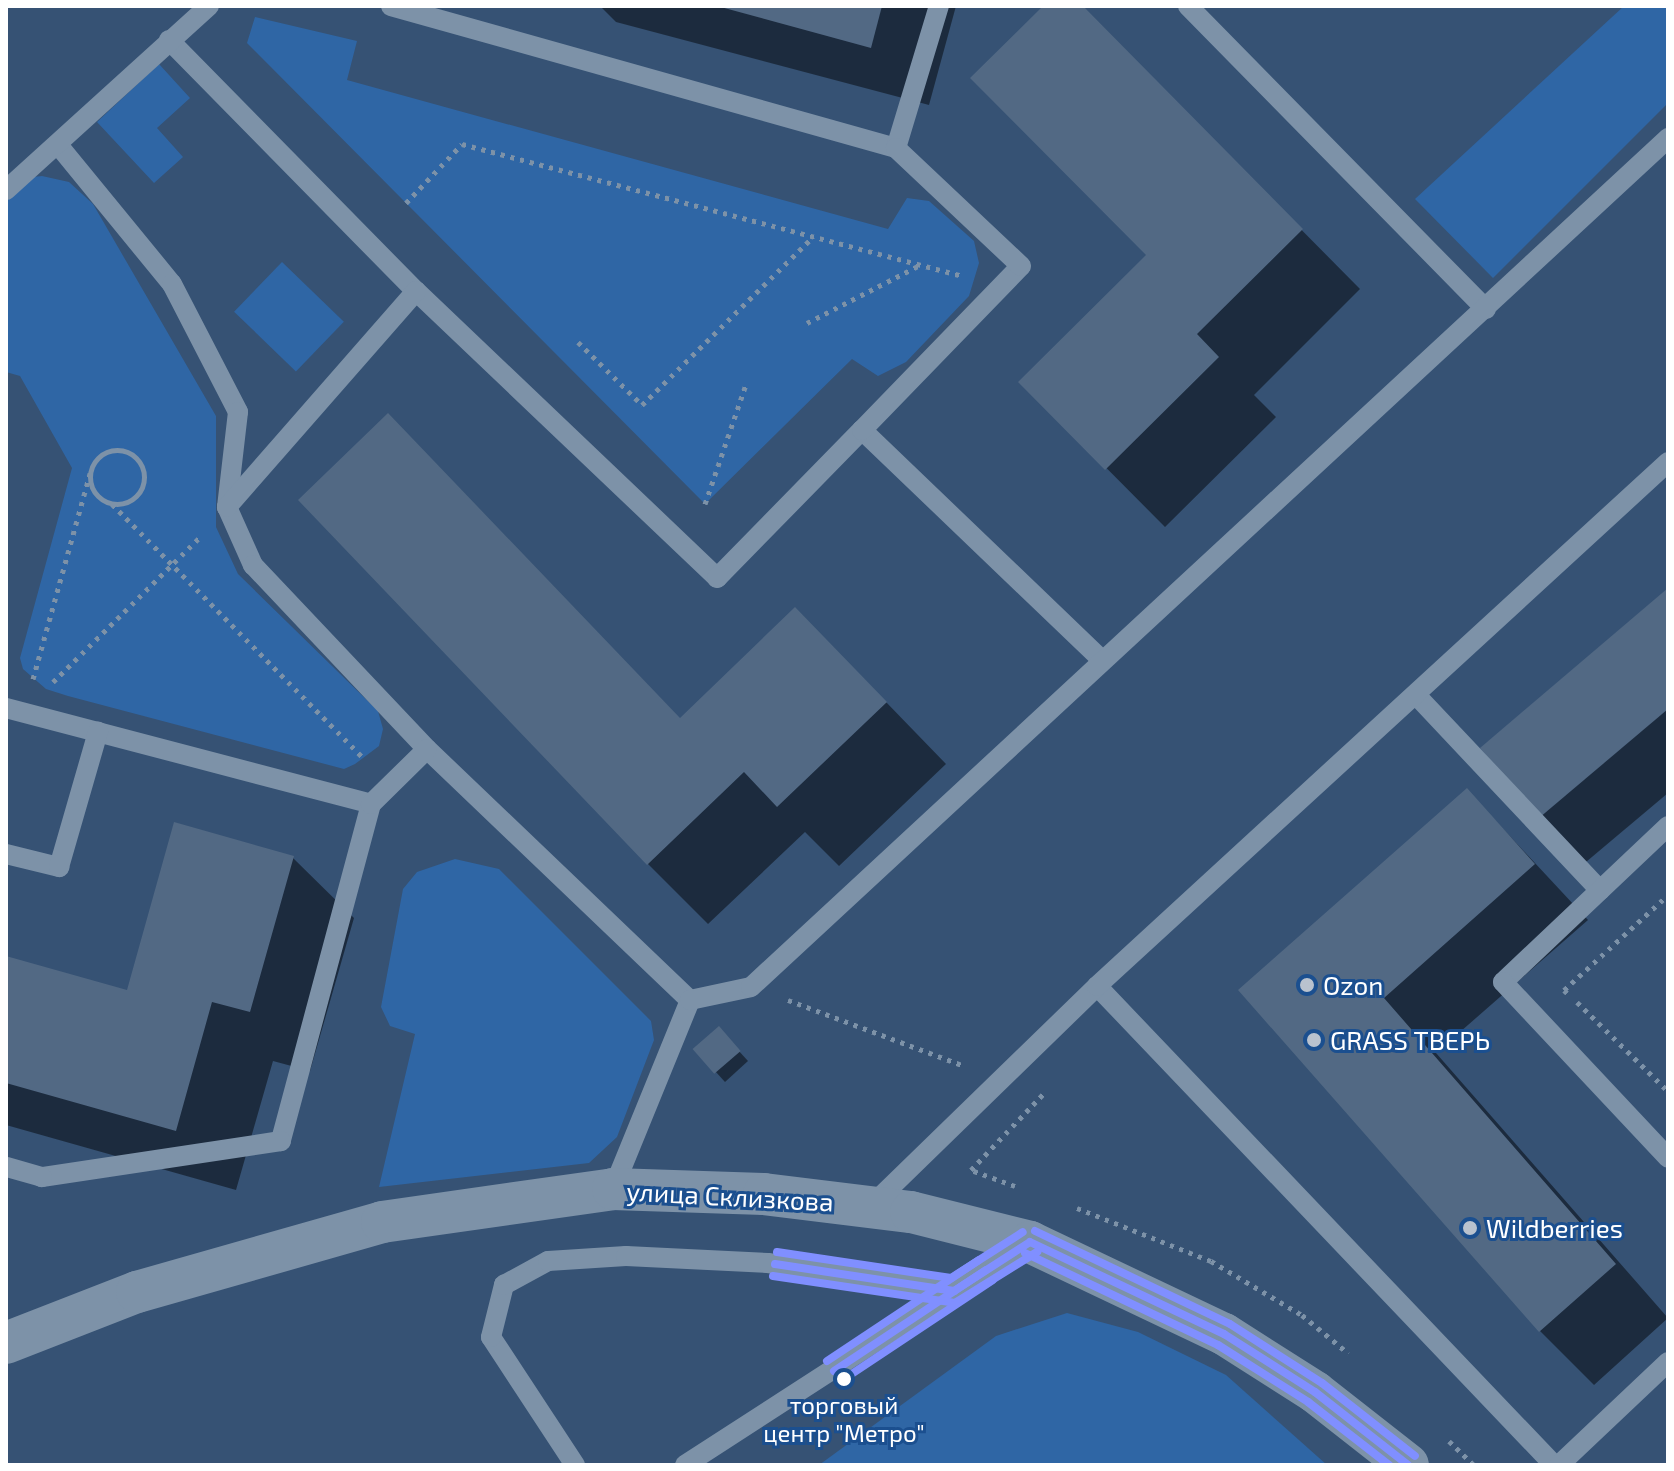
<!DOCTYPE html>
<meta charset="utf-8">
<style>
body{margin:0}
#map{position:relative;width:1674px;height:1471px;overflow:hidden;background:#365274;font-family:"Exo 2",sans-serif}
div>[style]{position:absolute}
.green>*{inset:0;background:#2f66a5;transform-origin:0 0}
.shadow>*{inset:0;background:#0007}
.building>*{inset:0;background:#526984;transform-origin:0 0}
.path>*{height:5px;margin-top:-2.5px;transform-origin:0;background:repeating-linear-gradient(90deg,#7d92a8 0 4px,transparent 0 10px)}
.path>.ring{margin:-2.5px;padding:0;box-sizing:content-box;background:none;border:5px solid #7d92a8;border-radius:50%}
.lane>*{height:20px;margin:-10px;padding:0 10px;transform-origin:10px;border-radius:10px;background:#7d92a8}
.street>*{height:42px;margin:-21px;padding:0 21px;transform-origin:21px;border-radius:21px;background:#7d92a8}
.bus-1>*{height:8px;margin:-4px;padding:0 4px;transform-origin:4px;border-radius:4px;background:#808fff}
.bus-2>*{height:8px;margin:-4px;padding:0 4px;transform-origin:4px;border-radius:4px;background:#808fff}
.bus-3>*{height:8px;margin:-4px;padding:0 4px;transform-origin:4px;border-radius:4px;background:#808fff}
.dots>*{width:22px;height:22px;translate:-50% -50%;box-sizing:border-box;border:4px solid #1b4f8f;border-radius:50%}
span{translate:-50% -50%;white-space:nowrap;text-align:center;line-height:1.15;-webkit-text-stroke:6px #1b4f8f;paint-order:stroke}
.bus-label{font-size:24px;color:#fff}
.poi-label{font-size:26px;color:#fff}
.left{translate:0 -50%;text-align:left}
.street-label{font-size:26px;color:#fff}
.frame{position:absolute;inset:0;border:8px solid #fff;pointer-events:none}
</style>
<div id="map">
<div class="green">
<div style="clip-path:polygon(1624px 6px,1668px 6px,1668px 103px,1493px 278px,1415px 199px)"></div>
<div style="clip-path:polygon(255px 17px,357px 41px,347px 80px,888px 229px,907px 198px,929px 201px,974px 241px,979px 263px,969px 296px,906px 362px,878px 376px,852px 359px,705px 504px,247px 43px)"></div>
<div style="clip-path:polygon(159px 64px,190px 98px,157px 128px,183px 157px,154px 183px,97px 122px)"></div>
<div style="clip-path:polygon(42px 176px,69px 182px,93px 204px,216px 416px,216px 527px,238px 574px,378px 711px,383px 729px,379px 746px,355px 764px,344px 769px,68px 696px,46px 689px,23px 669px,20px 658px,72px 468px,20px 376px,6px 372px,6px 201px,33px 177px)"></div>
<div style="left:282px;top:262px;width:86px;height:69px;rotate:44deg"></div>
<div style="clip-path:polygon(455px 859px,499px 869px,651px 1021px,654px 1040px,617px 1137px,589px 1163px,379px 1187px,415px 1034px,390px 1026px,381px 1007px,403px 889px,417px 872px)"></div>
<div style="clip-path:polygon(1067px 1313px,1138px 1332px,1226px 1375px,1327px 1465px,819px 1465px,996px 1336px)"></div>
</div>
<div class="shadow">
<div style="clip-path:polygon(600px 6px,956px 6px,929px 105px,616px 22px)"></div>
<div style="clip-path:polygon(1046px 6px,1080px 6px,1360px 289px,1254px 395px,1276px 417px,1165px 527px,1021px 382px,1149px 255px)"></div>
<div style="clip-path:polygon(388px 416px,681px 720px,855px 670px,946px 764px,839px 866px,805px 832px,708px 924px,648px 864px)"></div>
<div style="clip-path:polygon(1668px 591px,1668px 793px,1586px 862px,1541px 817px)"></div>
<div style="clip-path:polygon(1467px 790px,1588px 920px,1436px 1053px,1668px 1318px,1594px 1385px,1540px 1331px,1241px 990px)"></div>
<div style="clip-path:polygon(293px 858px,354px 918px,310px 1071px,273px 1061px,236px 1190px,6px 1125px,6px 958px,129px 992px)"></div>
<div style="clip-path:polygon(727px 1038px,748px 1061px,725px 1082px,695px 1049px)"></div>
</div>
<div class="building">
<div style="clip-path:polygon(717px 6px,882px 6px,871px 48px)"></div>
<div style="clip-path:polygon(1043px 6px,1083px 6px,1303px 229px,1197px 334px,1219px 357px,1105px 470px,1018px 382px,1146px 255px,970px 78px)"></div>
<div style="clip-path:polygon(388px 413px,680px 718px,795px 607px,887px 702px,777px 807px,744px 772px,647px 865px,298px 500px)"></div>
<div style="clip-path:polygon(1668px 588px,1668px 709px,1539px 818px,1480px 748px)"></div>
<div style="clip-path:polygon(1467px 788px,1535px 864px,1384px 998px,1616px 1264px,1539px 1332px,1238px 990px)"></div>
<div style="clip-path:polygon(174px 822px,294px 856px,250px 1012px,212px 1002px,176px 1131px,6px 1083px,6px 956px,127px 990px)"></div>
<div style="left:719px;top:1026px;width:33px;height:35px;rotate:49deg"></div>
</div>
<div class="path">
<div style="left:406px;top:203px;width:81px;rotate:-46.5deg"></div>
<div style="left:462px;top:144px;width:518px;rotate:14.76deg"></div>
<div style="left:807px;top:323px;width:127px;rotate:-27.2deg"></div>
<div style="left:578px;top:342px;width:90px;rotate:44.5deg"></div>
<div style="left:642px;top:405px;width:240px;rotate:-44.5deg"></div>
<div class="ring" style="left:90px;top:450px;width:49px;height:49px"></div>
<div style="left:112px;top:504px;width:357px;rotate:45.3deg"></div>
<div style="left:705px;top:504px;width:127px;rotate:-71.1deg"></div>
<div style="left:33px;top:679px;width:217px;rotate:-74.5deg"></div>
<div style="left:53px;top:682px;width:209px;rotate:-44.6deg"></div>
<div style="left:1567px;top:993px;width:4px;rotate:-135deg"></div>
<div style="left:1564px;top:990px;width:141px;rotate:-42.4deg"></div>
<div style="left:788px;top:1000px;width:186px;rotate:20.5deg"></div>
<div style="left:1577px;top:1002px;width:127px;rotate:44.4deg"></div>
<div style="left:1015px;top:1186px;width:47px;rotate:-160deg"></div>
<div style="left:971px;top:1170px;width:108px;rotate:-46.5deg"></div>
<div style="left:1077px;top:1208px;width:144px;rotate:21.6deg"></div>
<div style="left:1211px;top:1261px;width:106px;rotate:30.7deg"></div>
<div style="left:1302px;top:1315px;width:60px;rotate:39.6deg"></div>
<div style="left:1449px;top:1441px;width:35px;rotate:44deg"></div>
</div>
<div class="lane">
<div style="left:391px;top:6px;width:525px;rotate:15.71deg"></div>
<div style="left:896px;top:148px;width:148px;rotate:-73.2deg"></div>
<div style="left:1188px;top:6px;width:425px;rotate:45.5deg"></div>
<div style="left:169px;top:40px;width:352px;rotate:45.5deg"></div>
<div style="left:416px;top:291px;width:416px;rotate:43.6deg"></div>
<div style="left:717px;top:578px;width:207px;rotate:-45.6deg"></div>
<div style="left:862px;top:430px;width:330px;rotate:43.8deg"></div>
<div style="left:59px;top:146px;width:178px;rotate:50.7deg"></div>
<div style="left:172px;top:284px;width:144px;rotate:62.7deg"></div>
<div style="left:238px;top:412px;width:96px;rotate:96.6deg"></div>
<div style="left:227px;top:507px;width:64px;rotate:65.9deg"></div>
<div style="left:253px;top:565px;width:253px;rotate:46.6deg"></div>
<div style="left:427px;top:749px;width:364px;rotate:43.7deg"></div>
<div style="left:6px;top:190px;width:274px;rotate:-42.2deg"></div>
<div style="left:862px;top:430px;width:228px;rotate:-45.9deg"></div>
<div style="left:1021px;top:266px;width:172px;rotate:-136.7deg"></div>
<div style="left:227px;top:507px;width:287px;rotate:-48.8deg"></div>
<div style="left:1417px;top:696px;width:267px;rotate:46.7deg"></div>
<div style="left:6px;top:708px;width:377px;rotate:14.7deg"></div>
<div style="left:371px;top:804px;width:349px;rotate:105deg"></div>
<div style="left:281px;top:1141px;width:242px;rotate:171.4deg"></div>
<div style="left:42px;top:1177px;width:37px;rotate:-164deg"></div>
<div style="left:371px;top:804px;width:78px;rotate:-44.5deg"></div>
<div style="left:1668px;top:826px;width:227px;rotate:136.6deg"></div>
<div style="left:1503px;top:982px;width:241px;rotate:46.8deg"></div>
<div style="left:6px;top:854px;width:55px;rotate:13.8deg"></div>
<div style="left:59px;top:867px;width:141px;rotate:-73.9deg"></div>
<div style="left:1097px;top:986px;width:662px;rotate:46.35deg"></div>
<div style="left:613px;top:1189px;width:204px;rotate:-67.8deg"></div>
<div style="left:690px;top:1000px;width:62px;rotate:-12deg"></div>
<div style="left:751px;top:987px;width:1250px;rotate:-42.79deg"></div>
<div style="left:871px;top:1206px;width:315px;rotate:-44.2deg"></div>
<div style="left:1097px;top:986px;width:775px;rotate:-42.54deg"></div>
<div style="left:575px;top:1465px;width:153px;rotate:-123.3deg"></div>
<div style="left:491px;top:1337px;width:54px;rotate:-76deg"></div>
<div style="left:504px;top:1285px;width:50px;rotate:-28.6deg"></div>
<div style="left:548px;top:1261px;width:78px;rotate:-3.7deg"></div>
<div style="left:626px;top:1256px;width:142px;rotate:2.8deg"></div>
<div style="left:768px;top:1263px;width:188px;rotate:8.6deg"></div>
<div style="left:685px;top:1465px;width:409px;rotate:-32.9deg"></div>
<div style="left:1559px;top:1465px;width:150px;rotate:-43.4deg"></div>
</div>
<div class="street">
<div style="left:6px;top:1343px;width:141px;rotate:-21.3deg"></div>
<div style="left:137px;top:1292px;width:255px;rotate:-15.9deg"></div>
<div style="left:382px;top:1222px;width:233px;rotate:-8.1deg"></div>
<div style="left:613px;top:1189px;width:151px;rotate:1.9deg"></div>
<div style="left:764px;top:1194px;width:148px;rotate:7deg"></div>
<div style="left:911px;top:1212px;width:123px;rotate:14.1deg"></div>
<div style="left:1030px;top:1242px;width:215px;rotate:25.4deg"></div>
<div style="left:1224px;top:1334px;width:108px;rotate:32.5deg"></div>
<div style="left:1315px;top:1392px;width:118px;rotate:38.1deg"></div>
</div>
<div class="bus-1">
<div style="left:1030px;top:1242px;width:215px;rotate:25.4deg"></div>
<div style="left:1224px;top:1334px;width:108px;rotate:32.5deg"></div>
<div style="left:1315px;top:1392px;width:118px;rotate:38.1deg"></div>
<div style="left:775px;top:1264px;width:181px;rotate:8.6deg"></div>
<div style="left:954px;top:1291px;width:90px;rotate:-32.8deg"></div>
<div style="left:834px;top:1371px;width:182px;rotate:-33.6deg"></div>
</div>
<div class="bus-2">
<div style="left:1025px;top:1253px;width:214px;rotate:25.5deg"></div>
<div style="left:1218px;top:1345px;width:107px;rotate:32.3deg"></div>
<div style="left:1308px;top:1402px;width:103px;rotate:37.9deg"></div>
<div style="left:773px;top:1276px;width:184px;rotate:8.4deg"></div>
<div style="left:955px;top:1303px;width:97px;rotate:-31.9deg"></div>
<div style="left:841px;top:1381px;width:182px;rotate:-33.6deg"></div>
</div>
<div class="bus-3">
<div style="left:1035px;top:1231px;width:216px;rotate:25.5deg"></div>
<div style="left:1230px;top:1324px;width:109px;rotate:32.7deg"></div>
<div style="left:1322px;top:1383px;width:118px;rotate:38.1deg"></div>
<div style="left:777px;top:1252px;width:176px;rotate:8.5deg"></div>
<div style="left:951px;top:1278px;width:85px;rotate:-32.6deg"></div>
<div style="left:827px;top:1361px;width:182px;rotate:-33.6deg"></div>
</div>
<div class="dots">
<div style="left:1307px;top:985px;background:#b9c2ce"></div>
<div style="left:1314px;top:1040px;background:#b9c2ce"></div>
<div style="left:1470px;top:1228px;background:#b9c2ce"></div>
<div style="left:844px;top:1379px;background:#fff"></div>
</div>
<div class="bus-label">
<span style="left:844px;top:1419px">торговый<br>центр "Метро"</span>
</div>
<div class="poi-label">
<span class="left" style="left:1323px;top:985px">Ozon</span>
<span class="left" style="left:1330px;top:1040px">GRASS ТВЕРЬ</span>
<span class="left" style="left:1486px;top:1228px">Wildberries</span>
</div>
<div class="street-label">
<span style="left:730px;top:1196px;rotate:3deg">улица Склизкова</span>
</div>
<div class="frame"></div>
</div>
